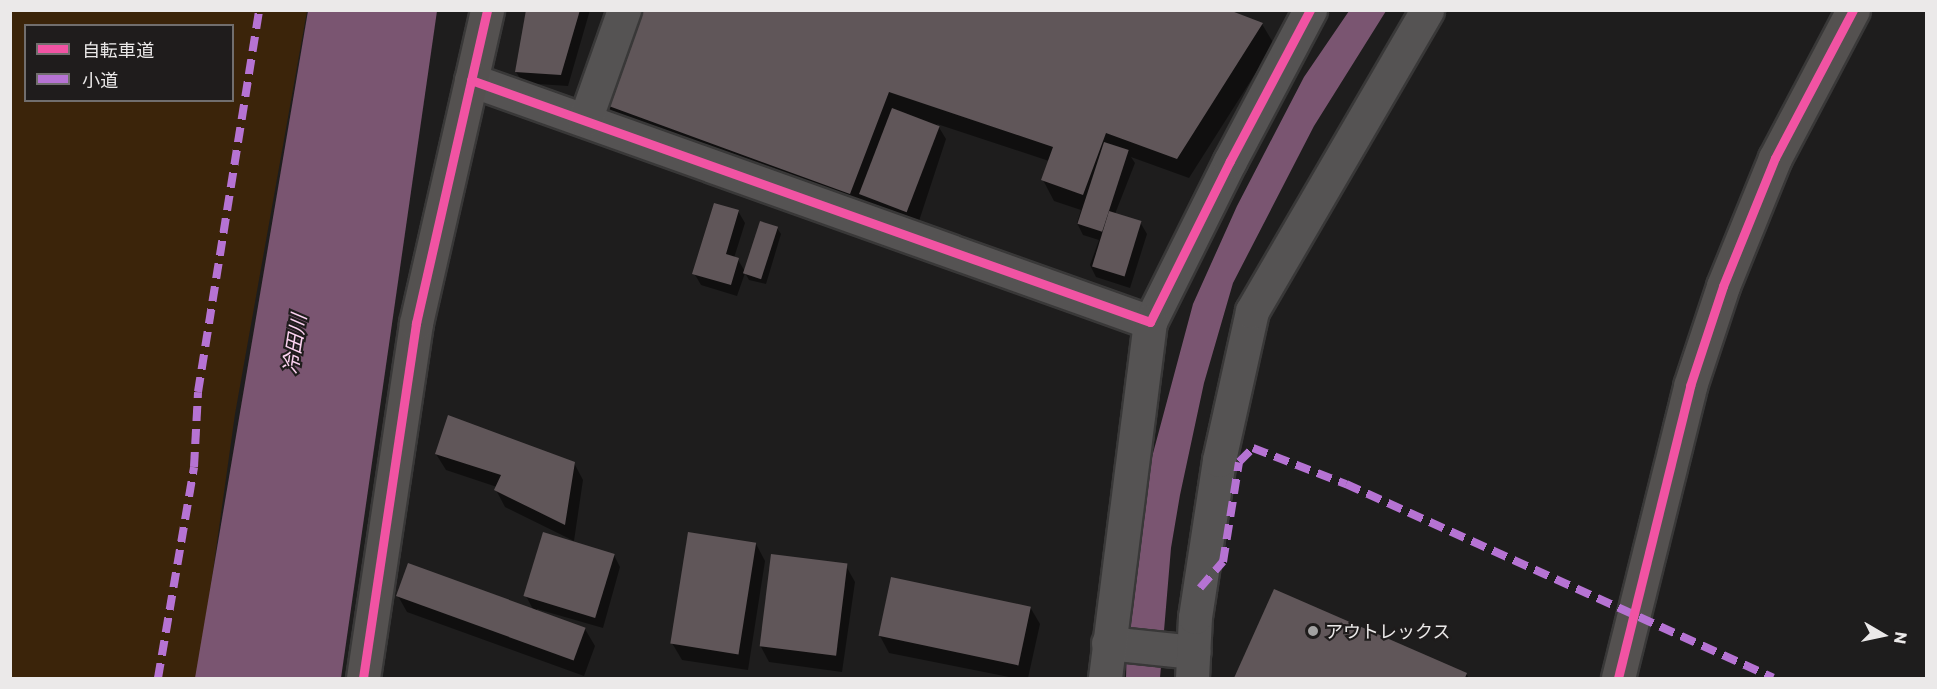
<!DOCTYPE html>
<meta charset="utf-8">
<style>
body{margin:0}
#map{position:relative;width:1937px;height:689px;overflow:hidden;background:#1e1d1d;font-family:Commissioner,"Noto Sans JP",sans-serif}
div>[style]{position:absolute}
.green>*{inset:0;background:#3b240a}
.water>*{inset:0;background:#7a5571}
.shadow>*{inset:0;background:#0007}
.building>*{inset:0;background:#605659;transform-origin:0 0}
.roads{filter:drop-shadow(2px 0 #393838) drop-shadow(-2px 0 #393838) drop-shadow(0 2px #393838) drop-shadow(0 -2px #393838)}
.street>*{height:33px;margin:-16.5px;padding:0 16.5px;transform-origin:16.5px;border-radius:16.5px;background:#555353}
.secondary>*{height:33px;margin:-16.5px;padding:0 16.5px;transform-origin:16.5px;border-radius:16.5px;background:#545150}
.quiet>*{height:8px;margin-top:-4px;transform-origin:0;background:repeating-linear-gradient(90deg,#b673d3 0 15px,transparent 0 23px)}
.cycleway>*{height:9px;margin:-4.5px;padding:0 4.5px;transform-origin:4.5px;border-radius:4.5px;background:#f153a3}
.dots>*{width:16px;height:16px;translate:-50% -50%;box-sizing:border-box;border:3px solid #1f1c1c;border-radius:50%}
span{translate:-50% -50%;white-space:nowrap;text-align:center;line-height:1.15;-webkit-text-stroke:4.5px #1f1c1c;paint-order:stroke}
.poi-label{font-size:18px;color:#ebe9e9}
.left{translate:0 -50%;text-align:left}
.water-label{font-size:20px;color:#fcd3f1;font-style:italic}
.frame{position:absolute;inset:0;border:12px solid #ebe9e9;pointer-events:none}
.legend{position:absolute;left:24px;top:24px;width:210px;height:78px;box-sizing:border-box;background:#1f1c1c;border:2px solid #716e6e;margin:0;padding:8px 10px;list-style:none;font-size:18px;color:#ebe9e9}
.legend li{display:flex;align-items:center;gap:12px;height:30px}
.legend b{width:30px;border:2px solid #716e6e}
.north{position:absolute;left:1853px;top:605px;width:60px;height:60px;-webkit-text-stroke:4px #1f1c1c;paint-order:stroke;rotate:99deg;font-size:16px;font-weight:700;line-height:24px;text-align:center;color:#ebe9e9}
.north::after{content:'';display:block;margin:auto;width:21px;height:27px;background:#ebe9e9;clip-path:polygon(50% 0,100% 100%,50% 72%,0 100%)}
</style>
<div id="map">
<div class="green">
<div style="clip-path:polygon(evenodd,10px 11px,307px 11px,235px 414px,198px 678px,11px 678px,10px 11px,26px 26px,232px 26px,232px 100px,26px 100px,26px 26px)"></div>
</div>
<div class="water">
<div style="clip-path:polygon(308px 11px,437px 11px,341px 678px,195px 678px)"></div>
<div style="clip-path:polygon(1349px 11px,1386px 11px,1314px 126px,1233px 283px,1204px 383px,1180px 495px,1171px 548px,1160px 678px,1126px 678px,1128px 612px,1148px 472px,1193px 304px,1237px 206px,1304px 77px)"></div>
</div>
<div class="shadow">
<div style="clip-path:polygon(528px 10px,590px 10px,568px 86px,523px 83px,516px 72px)"></div>
<div style="clip-path:polygon(1225px 10px,1262px 24px,1274px 44px,1189px 178px,1131px 157px,1135px 163px,1115px 214px,1140px 222px,1147px 234px,1130px 288px,1096px 277px,1090px 265px,1099px 240px,1083px 235px,1077px 223px,1081px 210px,1054px 201px,1043px 180px,1049px 161px,937px 124px,946px 139px,919px 221px,619px 125px,607px 104px)"></div>
<div style="clip-path:polygon(738px 211px,745px 223px,734px 258px,738px 260px,746px 273px,777px 228px,781px 234px,766px 284px,749px 280px,745px 273px,737px 296px,701px 285px,694px 273px)"></div>
<div style="clip-path:polygon(436px 454px,574px 463px,583px 480px,574px 541px,505px 507px,496px 490px,497px 487px,446px 470px)"></div>
<div style="clip-path:polygon(756px 544px,765px 561px,748px 670px,682px 660px,672px 643px)"></div>
<div style="clip-path:polygon(614px 555px,620px 567px,603px 628px,537px 609px,537px 611px,585px 629px,595px 646px,584px 676px,407px 612px,398px 596px,534px 611px,526px 596px)"></div>
<div style="clip-path:polygon(846px 566px,855px 582px,842px 672px,769px 662px,760px 645px)"></div>
<div style="clip-path:polygon(1275px 591px,1466px 674px,1469px 678px,1235px 678px)"></div>
<div style="clip-path:polygon(1030px 607px,1040px 624px,1028px 678px,1014px 678px,889px 653px,880px 636px)"></div>
</div>
<div class="building">
<div style="clip-path:polygon(526px 10px,580px 10px,561px 75px,515px 72px)"></div>
<div style="clip-path:polygon(639px 10px,1229px 10px,1263px 23px,1177px 159px,1106px 133px,1083px 195px,1041px 180px,1053px 147px,889px 92px,850px 194px,606px 105px)"></div>
<div style="left:892px;top:108px;width:51px;height:92px;rotate:21deg"></div>
<div style="left:1104px;top:142px;width:26px;height:86px;rotate:18deg"></div>
<div style="clip-path:polygon(714px 203px,739px 210px,726px 254px,739px 258px,731px 285px,692px 274px)"></div>
<div style="left:1109px;top:211px;width:34px;height:58px;rotate:17deg"></div>
<div style="left:760px;top:221px;width:19px;height:55px;rotate:18deg"></div>
<div style="clip-path:polygon(448px 415px,575px 462px,565px 525px,494px 490px,501px 475px,435px 454px)"></div>
<div style="left:543px;top:532px;width:75px;height:67px;rotate:17deg"></div>
<div style="left:688px;top:532px;width:69px;height:113px;rotate:9deg"></div>
<div style="left:771px;top:554px;width:77px;height:93px;rotate:7deg"></div>
<div style="left:408px;top:563px;width:189px;height:35px;rotate:20deg"></div>
<div style="left:891px;top:577px;width:143px;height:60px;rotate:12deg"></div>
<div style="clip-path:polygon(1274px 589px,1467px 673px,1465px 678px,1234px 678px)"></div>
</div>
<div class="roads">
<div class="street">
<div style="left:471px;top:80px;width:721px;rotate:19.62deg"></div>
<div style="left:1150px;top:322px;width:180px;rotate:-63.6deg"></div>
<div style="left:1230px;top:161px;width:171px;rotate:-62.1deg"></div>
<div style="left:585px;top:120px;width:117px;rotate:-70.5deg"></div>
<div style="left:1108px;top:643px;width:86px;rotate:6deg"></div>
<div style="left:1105px;top:678px;width:359px;rotate:-82.8deg"></div>
<div style="left:1192px;top:678px;width:61px;rotate:-87.2deg"></div>
<div style="left:1195px;top:617px;width:159px;rotate:-81.3deg"></div>
<div style="left:1219px;top:460px;width:153px;rotate:-77.5deg"></div>
<div style="left:1252px;top:311px;width:348px;rotate:-59.8deg"></div>
</div>
<div class="secondary">
<div style="left:363px;top:678px;width:359px;rotate:-81.5deg"></div>
<div style="left:416px;top:323px;width:321px;rotate:-77.2deg"></div>
<div style="left:1618px;top:678px;width:301px;rotate:-76.1deg"></div>
<div style="left:1690px;top:386px;width:105px;rotate:-71.7deg"></div>
<div style="left:1723px;top:286px;width:138px;rotate:-67.9deg"></div>
<div style="left:1775px;top:158px;width:167px;rotate:-62.2deg"></div>
</div>
</div>
<div class="quiet">
<div style="left:1200px;top:588px;width:35px;rotate:-49deg"></div>
<div style="left:1223px;top:562px;width:101px;rotate:-80.9deg"></div>
<div style="left:1239px;top:462px;width:20px;rotate:-45deg"></div>
<div style="left:1253px;top:448px;width:100px;rotate:21.2deg"></div>
<div style="left:1346px;top:484px;width:469px;rotate:24.4deg"></div>
<div style="left:158px;top:678px;width:214px;rotate:-80.3deg"></div>
<div style="left:194px;top:467px;width:75px;rotate:-86.9deg"></div>
<div style="left:198px;top:392px;width:387px;rotate:-80.9deg"></div>
</div>
<div class="cycleway">
<div style="left:471px;top:80px;width:721px;rotate:19.62deg"></div>
<div style="left:1150px;top:322px;width:180px;rotate:-63.6deg"></div>
<div style="left:1230px;top:161px;width:171px;rotate:-62.1deg"></div>
<div style="left:363px;top:678px;width:359px;rotate:-81.5deg"></div>
<div style="left:416px;top:323px;width:321px;rotate:-77.2deg"></div>
<div style="left:1618px;top:678px;width:301px;rotate:-76.1deg"></div>
<div style="left:1690px;top:386px;width:105px;rotate:-71.7deg"></div>
<div style="left:1723px;top:286px;width:138px;rotate:-67.9deg"></div>
<div style="left:1775px;top:158px;width:167px;rotate:-62.2deg"></div>
</div>
<div class="dots">
<div style="left:1313px;top:631px;background:#a3a2a2"></div>
</div>
<div class="poi-label">
<span class="left" style="left:1325px;top:631px">アウトレックス</span>
</div>
<div class="water-label">
<span style="left:294px;top:344px;rotate:-81deg">冷田川</span>
</div>
<div class="frame"></div>
<ul class="legend">
<li><b style="height:8px;background:#f153a3"></b>自転車道</li>
<li><b style="height:8px;background:#b673d3"></b>小道</li>
</ul>
<div class="north">N</div>
</div>
